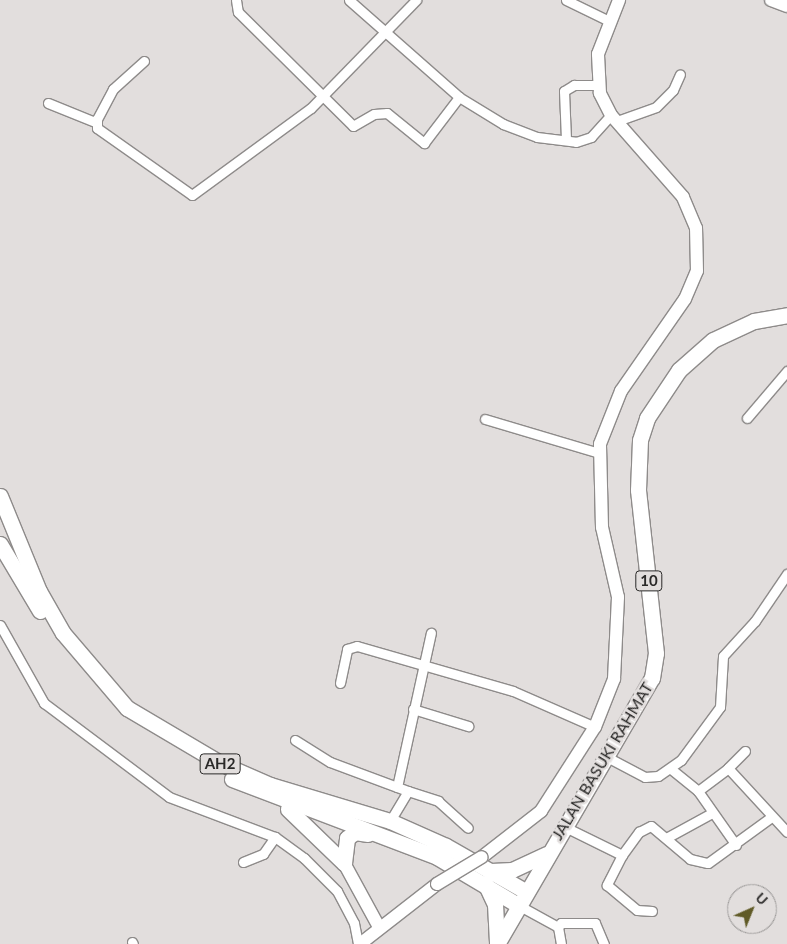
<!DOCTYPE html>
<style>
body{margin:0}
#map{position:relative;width:787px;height:944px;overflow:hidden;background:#e2dedd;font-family:Lato,sans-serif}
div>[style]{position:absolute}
.roads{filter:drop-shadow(1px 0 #8e8b8a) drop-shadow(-1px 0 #8e8b8a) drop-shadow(0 1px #8e8b8a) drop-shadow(0 -1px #8e8b8a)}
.street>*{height:9px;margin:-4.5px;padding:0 4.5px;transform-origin:4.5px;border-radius:4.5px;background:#fff}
.secondary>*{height:12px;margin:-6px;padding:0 6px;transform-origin:6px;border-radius:6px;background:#fff}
.highway>*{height:15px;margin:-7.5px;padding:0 7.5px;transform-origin:7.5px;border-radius:7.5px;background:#fff}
.bridges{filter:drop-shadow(1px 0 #8e8b8a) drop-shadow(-1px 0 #8e8b8a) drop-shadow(0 1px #8e8b8a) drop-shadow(0 -1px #8e8b8a)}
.secondary-bridge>*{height:12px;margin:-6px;padding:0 6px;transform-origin:6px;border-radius:6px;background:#fff}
span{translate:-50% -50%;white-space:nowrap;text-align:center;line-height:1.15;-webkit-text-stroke:5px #e2dedd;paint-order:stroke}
.shield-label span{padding:1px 4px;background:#e2dedd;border:1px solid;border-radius:4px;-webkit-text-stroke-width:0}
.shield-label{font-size:15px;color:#2a2928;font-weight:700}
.street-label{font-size:16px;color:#2a2928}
.north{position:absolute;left:727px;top:884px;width:50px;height:50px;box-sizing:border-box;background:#e2dedd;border:1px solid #989695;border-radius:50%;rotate:44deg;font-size:14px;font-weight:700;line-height:20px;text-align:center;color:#2a2928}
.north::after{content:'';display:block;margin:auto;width:18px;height:22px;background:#605a26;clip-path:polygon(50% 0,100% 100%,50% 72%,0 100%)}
</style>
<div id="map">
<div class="roads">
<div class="street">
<div style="left:236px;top:0;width:12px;rotate:81deg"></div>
<div style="left:238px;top:12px;width:162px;rotate:44.7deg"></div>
<div style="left:353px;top:126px;width:24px;rotate:-30deg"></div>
<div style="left:374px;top:114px;width:13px;rotate:-4deg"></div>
<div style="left:387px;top:113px;width:48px;rotate:39deg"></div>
<div style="left:424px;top:143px;width:58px;rotate:-52.7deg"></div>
<div style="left:349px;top:0;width:147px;rotate:41.4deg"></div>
<div style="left:459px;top:97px;width:52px;rotate:31.5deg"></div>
<div style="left:503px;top:124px;width:36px;rotate:21deg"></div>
<div style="left:537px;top:137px;width:39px;rotate:7deg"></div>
<div style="left:576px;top:142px;width:16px;rotate:-18deg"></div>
<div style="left:591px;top:137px;width:30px;rotate:-48deg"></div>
<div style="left:566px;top:0;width:48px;rotate:26deg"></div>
<div style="left:144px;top:61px;width:42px;rotate:137.9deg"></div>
<div style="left:113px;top:89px;width:34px;rotate:118deg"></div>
<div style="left:97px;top:119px;width:9px;rotate:90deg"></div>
<div style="left:97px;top:128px;width:116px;rotate:35.2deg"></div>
<div style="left:192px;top:195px;width:147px;rotate:-36.2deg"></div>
<div style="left:311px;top:108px;width:151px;rotate:-45.8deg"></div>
<div style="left:48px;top:103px;width:51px;rotate:22deg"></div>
<div style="left:617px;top:121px;width:41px;rotate:-19.7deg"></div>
<div style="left:656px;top:107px;width:24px;rotate:-45deg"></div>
<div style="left:673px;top:90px;width:17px;rotate:-66deg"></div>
<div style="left:566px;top:139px;width:48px;rotate:-92.4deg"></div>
<div style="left:564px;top:91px;width:12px;rotate:-31deg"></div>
<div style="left:574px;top:85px;width:24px"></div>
<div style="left:747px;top:418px;width:62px;rotate:-49.6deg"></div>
<div style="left:485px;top:419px;width:119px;rotate:16.6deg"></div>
<div style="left:0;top:625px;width:90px;rotate:60.6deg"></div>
<div style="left:44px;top:703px;width:156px;rotate:36.9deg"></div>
<div style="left:169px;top:797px;width:113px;rotate:20.7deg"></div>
<div style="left:275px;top:837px;width:36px;rotate:36deg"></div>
<div style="left:304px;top:858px;width:47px;rotate:45deg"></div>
<div style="left:337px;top:891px;width:36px;rotate:62deg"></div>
<div style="left:354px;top:923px;width:21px;rotate:79deg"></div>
<div style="left:340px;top:683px;width:35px;rotate:-78deg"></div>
<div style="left:347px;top:649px;width:10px;rotate:-17deg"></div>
<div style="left:357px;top:646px;width:162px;rotate:16.1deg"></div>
<div style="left:513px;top:691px;width:90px;rotate:23.7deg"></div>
<div style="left:413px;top:709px;width:58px;rotate:17.2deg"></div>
<div style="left:295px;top:740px;width:41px;rotate:32.2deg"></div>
<div style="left:330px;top:762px;width:83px;rotate:20.4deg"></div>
<div style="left:408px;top:791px;width:35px;rotate:121deg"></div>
<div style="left:605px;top:756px;width:45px;rotate:27.7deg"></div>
<div style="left:645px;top:777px;width:13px;rotate:-4deg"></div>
<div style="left:658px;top:776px;width:28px;rotate:-35deg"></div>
<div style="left:681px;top:760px;width:66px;rotate:-53.7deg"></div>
<div style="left:720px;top:707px;width:51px;rotate:-86.6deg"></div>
<div style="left:723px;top:656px;width:47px;rotate:-47.6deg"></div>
<div style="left:755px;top:621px;width:57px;rotate:-55.8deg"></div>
<div style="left:728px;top:768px;width:24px;rotate:-45deg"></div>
<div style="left:671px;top:769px;width:35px;rotate:39deg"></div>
<div style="left:698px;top:791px;width:38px;rotate:-37deg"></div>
<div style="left:728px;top:768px;width:87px;rotate:47.3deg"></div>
<div style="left:397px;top:787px;width:158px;rotate:-77.6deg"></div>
<div style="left:408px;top:791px;width:32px;rotate:18deg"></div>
<div style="left:438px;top:801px;width:40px;rotate:42deg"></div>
<div style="left:698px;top:791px;width:66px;rotate:54.9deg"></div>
<div style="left:563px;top:826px;width:66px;rotate:26.2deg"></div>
<div style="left:622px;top:855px;width:34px;rotate:117deg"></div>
<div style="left:607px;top:885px;width:39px;rotate:40deg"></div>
<div style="left:637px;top:910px;width:15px;rotate:4deg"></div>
<div style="left:668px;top:837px;width:50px;rotate:-28.6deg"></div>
<div style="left:622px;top:855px;width:29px;rotate:-54deg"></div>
<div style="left:639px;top:832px;width:13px;rotate:-27deg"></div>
<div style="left:651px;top:826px;width:51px;rotate:40.2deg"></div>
<div style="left:690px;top:859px;width:18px;rotate:13deg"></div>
<div style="left:708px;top:863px;width:77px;rotate:-36deg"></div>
<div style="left:243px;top:862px;width:22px;rotate:-22deg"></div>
<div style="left:263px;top:854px;width:21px;rotate:-55deg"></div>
<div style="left:518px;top:905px;width:46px;rotate:28.8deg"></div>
<div style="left:558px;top:927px;width:17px;rotate:80deg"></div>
<div style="left:558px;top:927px;width:5px;rotate:-53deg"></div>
<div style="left:561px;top:923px;width:34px"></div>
<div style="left:595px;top:923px;width:23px;rotate:67deg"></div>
<div style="left:132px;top:942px;width:2px;rotate:63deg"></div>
</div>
<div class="secondary">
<div style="left:771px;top:0;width:17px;rotate:21deg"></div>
<div style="left:482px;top:857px;width:75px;rotate:-37.9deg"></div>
<div style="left:541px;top:811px;width:100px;rotate:-57.3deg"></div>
<div style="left:595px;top:727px;width:52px;rotate:-68.4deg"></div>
<div style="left:614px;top:679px;width:82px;rotate:-87.2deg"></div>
<div style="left:618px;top:597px;width:72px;rotate:-102.9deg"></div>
<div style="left:602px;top:527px;width:83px;rotate:-91.4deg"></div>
<div style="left:600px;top:444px;width:57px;rotate:-68.4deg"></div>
<div style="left:621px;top:391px;width:112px;rotate:-55.2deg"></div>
<div style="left:685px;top:299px;width:30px;rotate:-67deg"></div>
<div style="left:697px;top:271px;width:43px;rotate:-91.3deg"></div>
<div style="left:696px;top:228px;width:34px;rotate:-113deg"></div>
<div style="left:683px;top:197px;width:109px;rotate:-131.3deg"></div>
<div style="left:611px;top:115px;width:25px;rotate:-117deg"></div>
<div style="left:600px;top:93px;width:39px;rotate:-93deg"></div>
<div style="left:598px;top:54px;width:58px;rotate:-68.7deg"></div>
<div style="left:344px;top:863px;width:73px;rotate:61.3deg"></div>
<div style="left:360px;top:944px;width:98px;rotate:-37.9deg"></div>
</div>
<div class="highway">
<div style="left:0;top:496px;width:103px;rotate:67.7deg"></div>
<div style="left:39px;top:591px;width:48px;rotate:60.3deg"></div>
<div style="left:63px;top:633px;width:99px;rotate:49.5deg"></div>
<div style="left:127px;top:708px;width:108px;rotate:30.6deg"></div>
<div style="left:220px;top:763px;width:55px;rotate:23.7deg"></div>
<div style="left:270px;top:785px;width:125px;rotate:16.7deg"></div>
<div style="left:390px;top:821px;width:61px;rotate:24.1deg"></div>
<div style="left:446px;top:846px;width:91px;rotate:29.7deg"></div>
<div style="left:0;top:544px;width:78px;rotate:59.2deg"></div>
<div style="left:232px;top:779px;width:219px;rotate:20.8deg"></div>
<div style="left:437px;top:857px;width:94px;rotate:30.7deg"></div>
<div style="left:288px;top:809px;width:78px;rotate:44deg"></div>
<div style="left:344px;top:863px;width:25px;rotate:-83deg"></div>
<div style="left:347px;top:838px;width:10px;rotate:-37deg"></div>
<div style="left:355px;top:832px;width:13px;rotate:9deg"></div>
<div style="left:491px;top:871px;width:21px;rotate:-3deg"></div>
<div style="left:512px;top:870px;width:38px;rotate:-25deg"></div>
<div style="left:485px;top:883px;width:23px;rotate:65deg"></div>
<div style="left:495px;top:904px;width:39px;rotate:87deg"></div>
<div style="left:497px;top:944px;width:308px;rotate:-59.8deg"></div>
<div style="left:652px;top:678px;width:25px;rotate:-81deg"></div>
<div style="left:656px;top:653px;width:164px;rotate:-96.3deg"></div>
<div style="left:638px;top:490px;width:50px;rotate:-87.7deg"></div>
<div style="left:640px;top:440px;width:23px;rotate:-72deg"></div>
<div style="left:647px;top:418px;width:58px;rotate:-56.3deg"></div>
<div style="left:679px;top:370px;width:45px;rotate:-41.4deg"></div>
<div style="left:713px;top:340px;width:45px;rotate:-24.9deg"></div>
<div style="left:754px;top:321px;width:34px;rotate:-10deg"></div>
</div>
</div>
<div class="bridges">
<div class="secondary-bridge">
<div style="left:437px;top:884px;width:52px;rotate:-31deg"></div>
</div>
</div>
<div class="shield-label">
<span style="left:649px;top:581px">10</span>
<span style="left:220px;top:764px">AH2</span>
</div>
<div class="street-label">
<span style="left:602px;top:761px;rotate:-59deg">JALAN BASUKI RAHMAT</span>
</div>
<div class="north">U</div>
</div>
